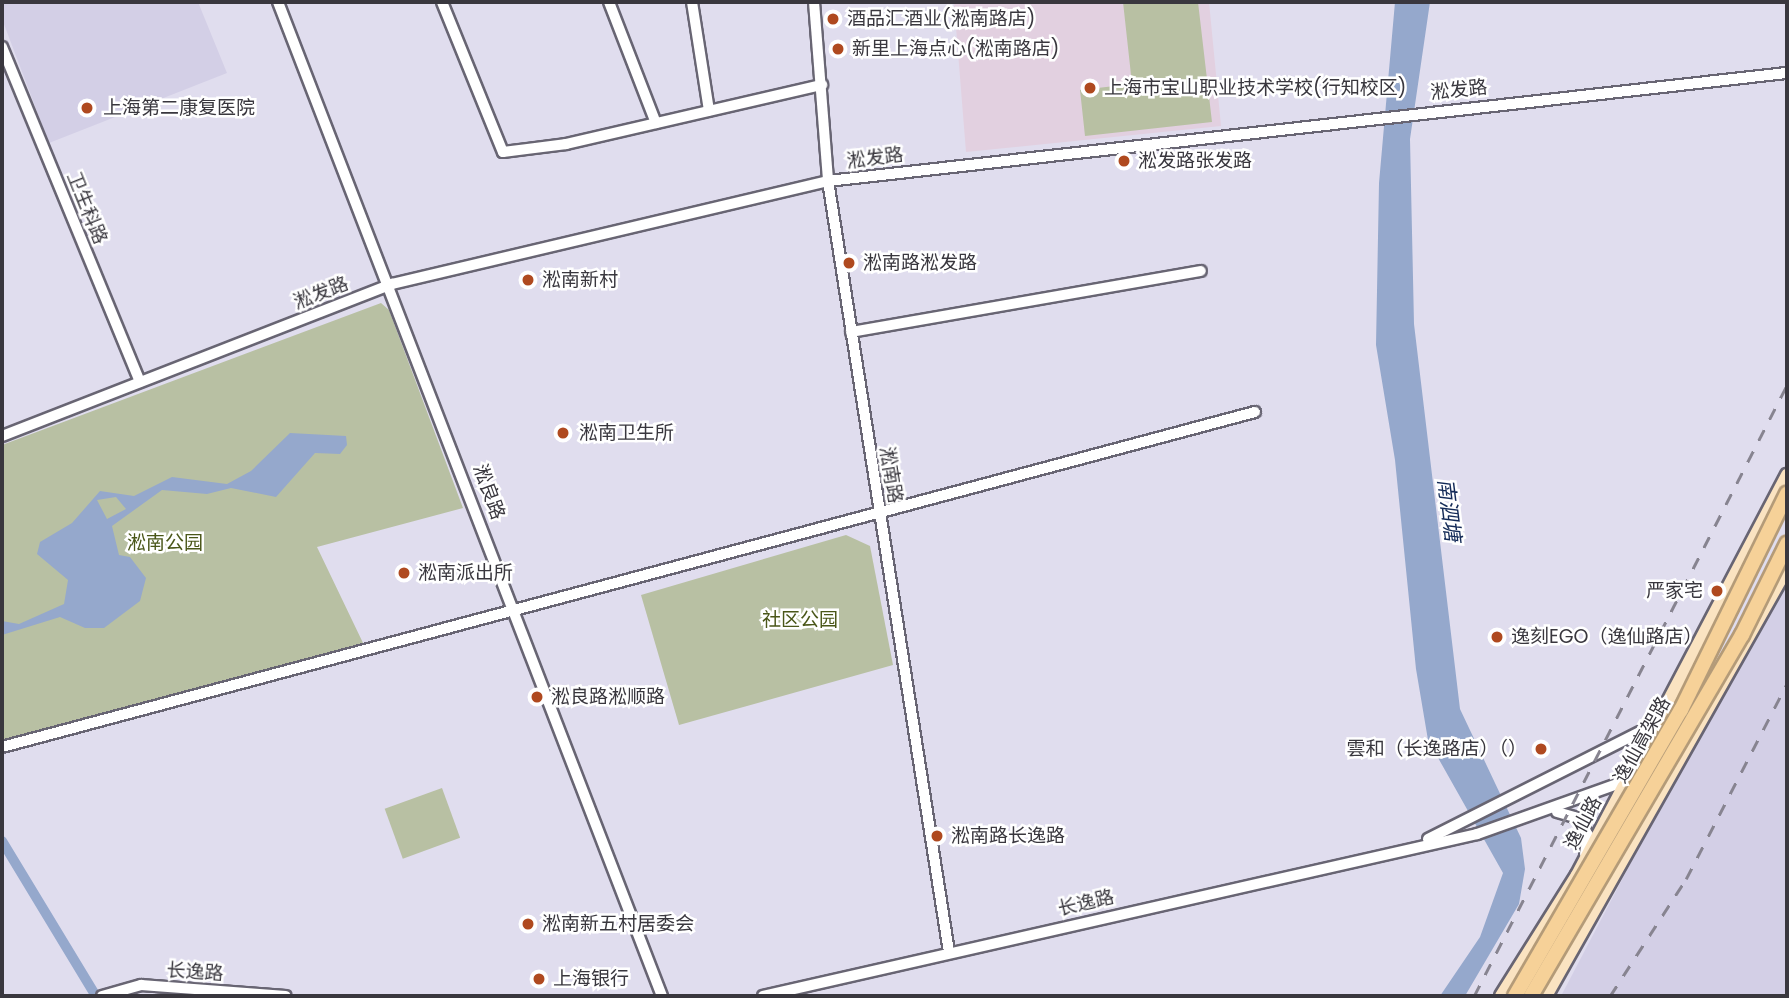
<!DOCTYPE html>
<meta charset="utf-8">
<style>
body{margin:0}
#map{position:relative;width:1789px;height:998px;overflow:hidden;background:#e0ddee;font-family:Poppins,"Noto Sans SC",sans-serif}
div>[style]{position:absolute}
.built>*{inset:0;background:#d3cfe6}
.education>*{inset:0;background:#e2d0e0}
.green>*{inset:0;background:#b8c0a3;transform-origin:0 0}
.water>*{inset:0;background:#95a8cc}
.canal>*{height:10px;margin:-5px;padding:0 5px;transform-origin:5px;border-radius:5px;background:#95a8cc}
.roads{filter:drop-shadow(2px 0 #686573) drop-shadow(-2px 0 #686573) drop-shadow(0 2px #686573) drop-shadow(0 -2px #686573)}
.minor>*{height:10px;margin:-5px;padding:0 5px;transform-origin:5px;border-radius:5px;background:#fff}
.major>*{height:12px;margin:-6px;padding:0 6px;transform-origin:6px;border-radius:6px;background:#fae3c1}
.rail>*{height:2.5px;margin-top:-1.25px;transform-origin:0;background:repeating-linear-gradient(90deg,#878490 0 12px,transparent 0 24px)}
.bridges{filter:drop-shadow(2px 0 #b49b78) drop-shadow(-2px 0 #b49b78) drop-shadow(0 2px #b49b78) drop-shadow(0 -2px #b49b78)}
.highway-bridge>*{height:14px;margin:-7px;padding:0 7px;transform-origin:7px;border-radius:7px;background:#f6d198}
.dots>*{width:19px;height:19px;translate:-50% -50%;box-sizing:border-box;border:4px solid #fff;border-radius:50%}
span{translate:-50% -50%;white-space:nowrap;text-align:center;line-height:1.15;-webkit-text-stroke:5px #fff;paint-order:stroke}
.poi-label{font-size:19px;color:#39373e}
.left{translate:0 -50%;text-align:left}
.right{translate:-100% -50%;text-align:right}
.street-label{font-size:19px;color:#39373e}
.park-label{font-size:19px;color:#4a5719}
.water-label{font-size:21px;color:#132a57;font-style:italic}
.frame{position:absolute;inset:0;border:4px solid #39373e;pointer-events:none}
</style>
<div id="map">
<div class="built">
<div style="clip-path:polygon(2px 2px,198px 2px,227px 73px,49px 143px,2px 19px)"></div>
<div style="clip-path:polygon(1787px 565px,1787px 996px,1561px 996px)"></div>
</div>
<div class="education">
<div style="clip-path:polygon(954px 2px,1209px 2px,1221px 126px,966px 152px)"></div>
</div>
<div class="green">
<div style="clip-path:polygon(1123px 2px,1198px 2px,1212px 122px,1085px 136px,1080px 90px,1132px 84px)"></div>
<div style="clip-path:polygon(381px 303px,389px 310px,463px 508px,317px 547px,364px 645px,2px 742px,2px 445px)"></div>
<div style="clip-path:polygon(846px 535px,870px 546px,893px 665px,679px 725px,641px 595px)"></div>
<div style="left:442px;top:788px;width:53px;height:61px;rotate:70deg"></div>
</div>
<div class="water">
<div style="clip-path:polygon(1395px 2px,1430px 2px,1410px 139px,1414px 324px,1460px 709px,1521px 838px,1525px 869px,1519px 904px,1465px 996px,1440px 996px,1480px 937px,1503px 873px,1428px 740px,1416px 669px,1395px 460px,1376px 345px,1379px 183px)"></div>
<div style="clip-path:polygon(evenodd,290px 433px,346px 436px,347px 445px,340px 454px,315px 453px,276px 497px,231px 488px,207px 494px,162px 490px,112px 526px,119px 555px,130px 557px,146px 578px,140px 601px,104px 628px,85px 628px,60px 617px,2px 635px,2px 621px,19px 624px,64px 604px,68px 580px,37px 554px,40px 542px,72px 523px,100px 491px,134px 496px,172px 477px,227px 484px,251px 471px,290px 433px,116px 497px,126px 509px,107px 519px,97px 500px,116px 497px)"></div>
</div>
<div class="canal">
<div style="left:2px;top:841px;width:181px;rotate:58.8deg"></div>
</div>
<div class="roads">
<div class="minor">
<div style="left:278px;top:2px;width:1066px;rotate:68.88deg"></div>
<div style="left:442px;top:2px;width:162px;rotate:67.9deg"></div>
<div style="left:503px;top:152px;width:64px;rotate:-7.2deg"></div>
<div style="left:566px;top:144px;width:263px;rotate:-13deg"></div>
<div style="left:609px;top:2px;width:130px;rotate:68.8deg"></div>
<div style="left:692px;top:2px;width:110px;rotate:81.1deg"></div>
<div style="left:814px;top:2px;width:180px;rotate:85.5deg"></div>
<div style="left:828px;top:181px;width:780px;rotate:81.08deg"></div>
<div style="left:2px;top:47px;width:362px;rotate:67.6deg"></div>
<div style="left:851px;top:332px;width:355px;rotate:-9.9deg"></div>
<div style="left:2px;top:436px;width:419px;rotate:-21.3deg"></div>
<div style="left:392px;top:284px;width:448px;rotate:-13.3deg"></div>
<div style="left:828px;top:181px;width:965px;rotate:-6.43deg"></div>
<div style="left:2px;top:747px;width:1297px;rotate:-14.97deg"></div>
<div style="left:1557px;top:812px;width:22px;rotate:16deg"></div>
<div style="left:1578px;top:818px;width:20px;rotate:60deg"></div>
<div style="left:1588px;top:835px;width:19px;rotate:99deg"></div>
<div style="left:1428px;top:839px;width:310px;rotate:-26.8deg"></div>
<div style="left:102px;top:996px;width:41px;rotate:-15.8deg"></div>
<div style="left:141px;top:985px;width:145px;rotate:4.3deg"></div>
<div style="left:763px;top:996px;width:732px;rotate:-12.78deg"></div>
<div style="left:1477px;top:834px;width:161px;rotate:-19.6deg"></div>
</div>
<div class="major">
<div style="left:1501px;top:996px;width:143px;rotate:-57.9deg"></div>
<div style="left:1577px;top:875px;width:452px;rotate:-62.3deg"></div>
<div style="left:1546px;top:996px;width:491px;rotate:-60.6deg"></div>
</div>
</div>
<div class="rail">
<div style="left:1474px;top:996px;width:687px;rotate:-62.88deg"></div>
<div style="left:1610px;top:996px;width:140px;rotate:-57deg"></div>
<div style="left:1686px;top:879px;width:220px;rotate:-62.7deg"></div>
</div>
<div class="bridges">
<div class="highway-bridge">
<div style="left:1515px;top:996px;width:331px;rotate:-59.9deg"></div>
<div style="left:1681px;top:710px;width:241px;rotate:-63.9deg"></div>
<div style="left:1531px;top:996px;width:418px;rotate:-59.7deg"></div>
<div style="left:1742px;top:635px;width:102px;rotate:-63.7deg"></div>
</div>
</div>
<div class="dots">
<div style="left:833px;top:19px;background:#af491f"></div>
<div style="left:838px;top:49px;background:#af491f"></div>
<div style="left:1090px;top:88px;background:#af491f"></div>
<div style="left:87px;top:108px;background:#af491f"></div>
<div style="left:1124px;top:161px;background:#af491f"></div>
<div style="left:849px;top:263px;background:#af491f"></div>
<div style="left:528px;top:280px;background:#af491f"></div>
<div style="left:563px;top:433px;background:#af491f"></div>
<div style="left:404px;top:573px;background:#af491f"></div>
<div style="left:1717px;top:591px;background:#af491f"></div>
<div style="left:1497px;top:637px;background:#af491f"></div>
<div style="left:537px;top:697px;background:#af491f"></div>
<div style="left:1541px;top:749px;background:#af491f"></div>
<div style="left:937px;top:836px;background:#af491f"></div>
<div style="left:528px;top:924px;background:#af491f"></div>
<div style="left:539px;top:979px;background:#af491f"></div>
</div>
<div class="poi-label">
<span class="left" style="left:847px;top:19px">酒品汇酒业(淞南路店)</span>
<span class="left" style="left:852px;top:49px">新里上海点心(淞南路店)</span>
<span class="left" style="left:1104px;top:88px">上海市宝山职业技术学校(行知校区)</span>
<span class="left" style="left:103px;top:108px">上海第二康复医院</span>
<span class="left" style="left:1138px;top:161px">淞发路张发路</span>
<span class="left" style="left:863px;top:263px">淞南路淞发路</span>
<span class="left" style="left:542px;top:280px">淞南新村</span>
<span class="left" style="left:579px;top:433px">淞南卫生所</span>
<span class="left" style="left:418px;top:573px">淞南派出所</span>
<span class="right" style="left:1703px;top:591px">严家宅</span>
<span class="left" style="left:1511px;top:637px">逸刻EGO（逸仙路店）</span>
<span class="left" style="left:551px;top:697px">淞良路淞顺路</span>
<span class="right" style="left:1527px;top:749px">雲和（长逸路店）（）</span>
<span class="left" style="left:951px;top:836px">淞南路长逸路</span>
<span class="left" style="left:542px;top:924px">淞南新五村居委会</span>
<span class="left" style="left:553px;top:979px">上海银行</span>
</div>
<div class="street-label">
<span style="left:1459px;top:90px;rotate:-6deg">淞发路</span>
<span style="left:875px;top:158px;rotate:-7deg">淞发路</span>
<span style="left:87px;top:208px;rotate:68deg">卫生科路</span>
<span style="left:321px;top:293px;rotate:-21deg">淞发路</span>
<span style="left:891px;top:475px;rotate:81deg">淞南路</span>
<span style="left:489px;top:492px;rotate:70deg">淞良路</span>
<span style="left:1642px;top:740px;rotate:-61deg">逸仙高架路</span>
<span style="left:1583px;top:823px;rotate:-62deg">逸仙路</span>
<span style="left:1086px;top:903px;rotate:-13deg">长逸路</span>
<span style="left:195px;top:972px;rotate:4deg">长逸路</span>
</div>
<div class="park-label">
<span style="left:165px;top:543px">淞南公园</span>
<span style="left:800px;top:620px">社区公园</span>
</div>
<div class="water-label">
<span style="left:1449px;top:510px;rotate:83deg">南泗塘</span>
</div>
<div class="frame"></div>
</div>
